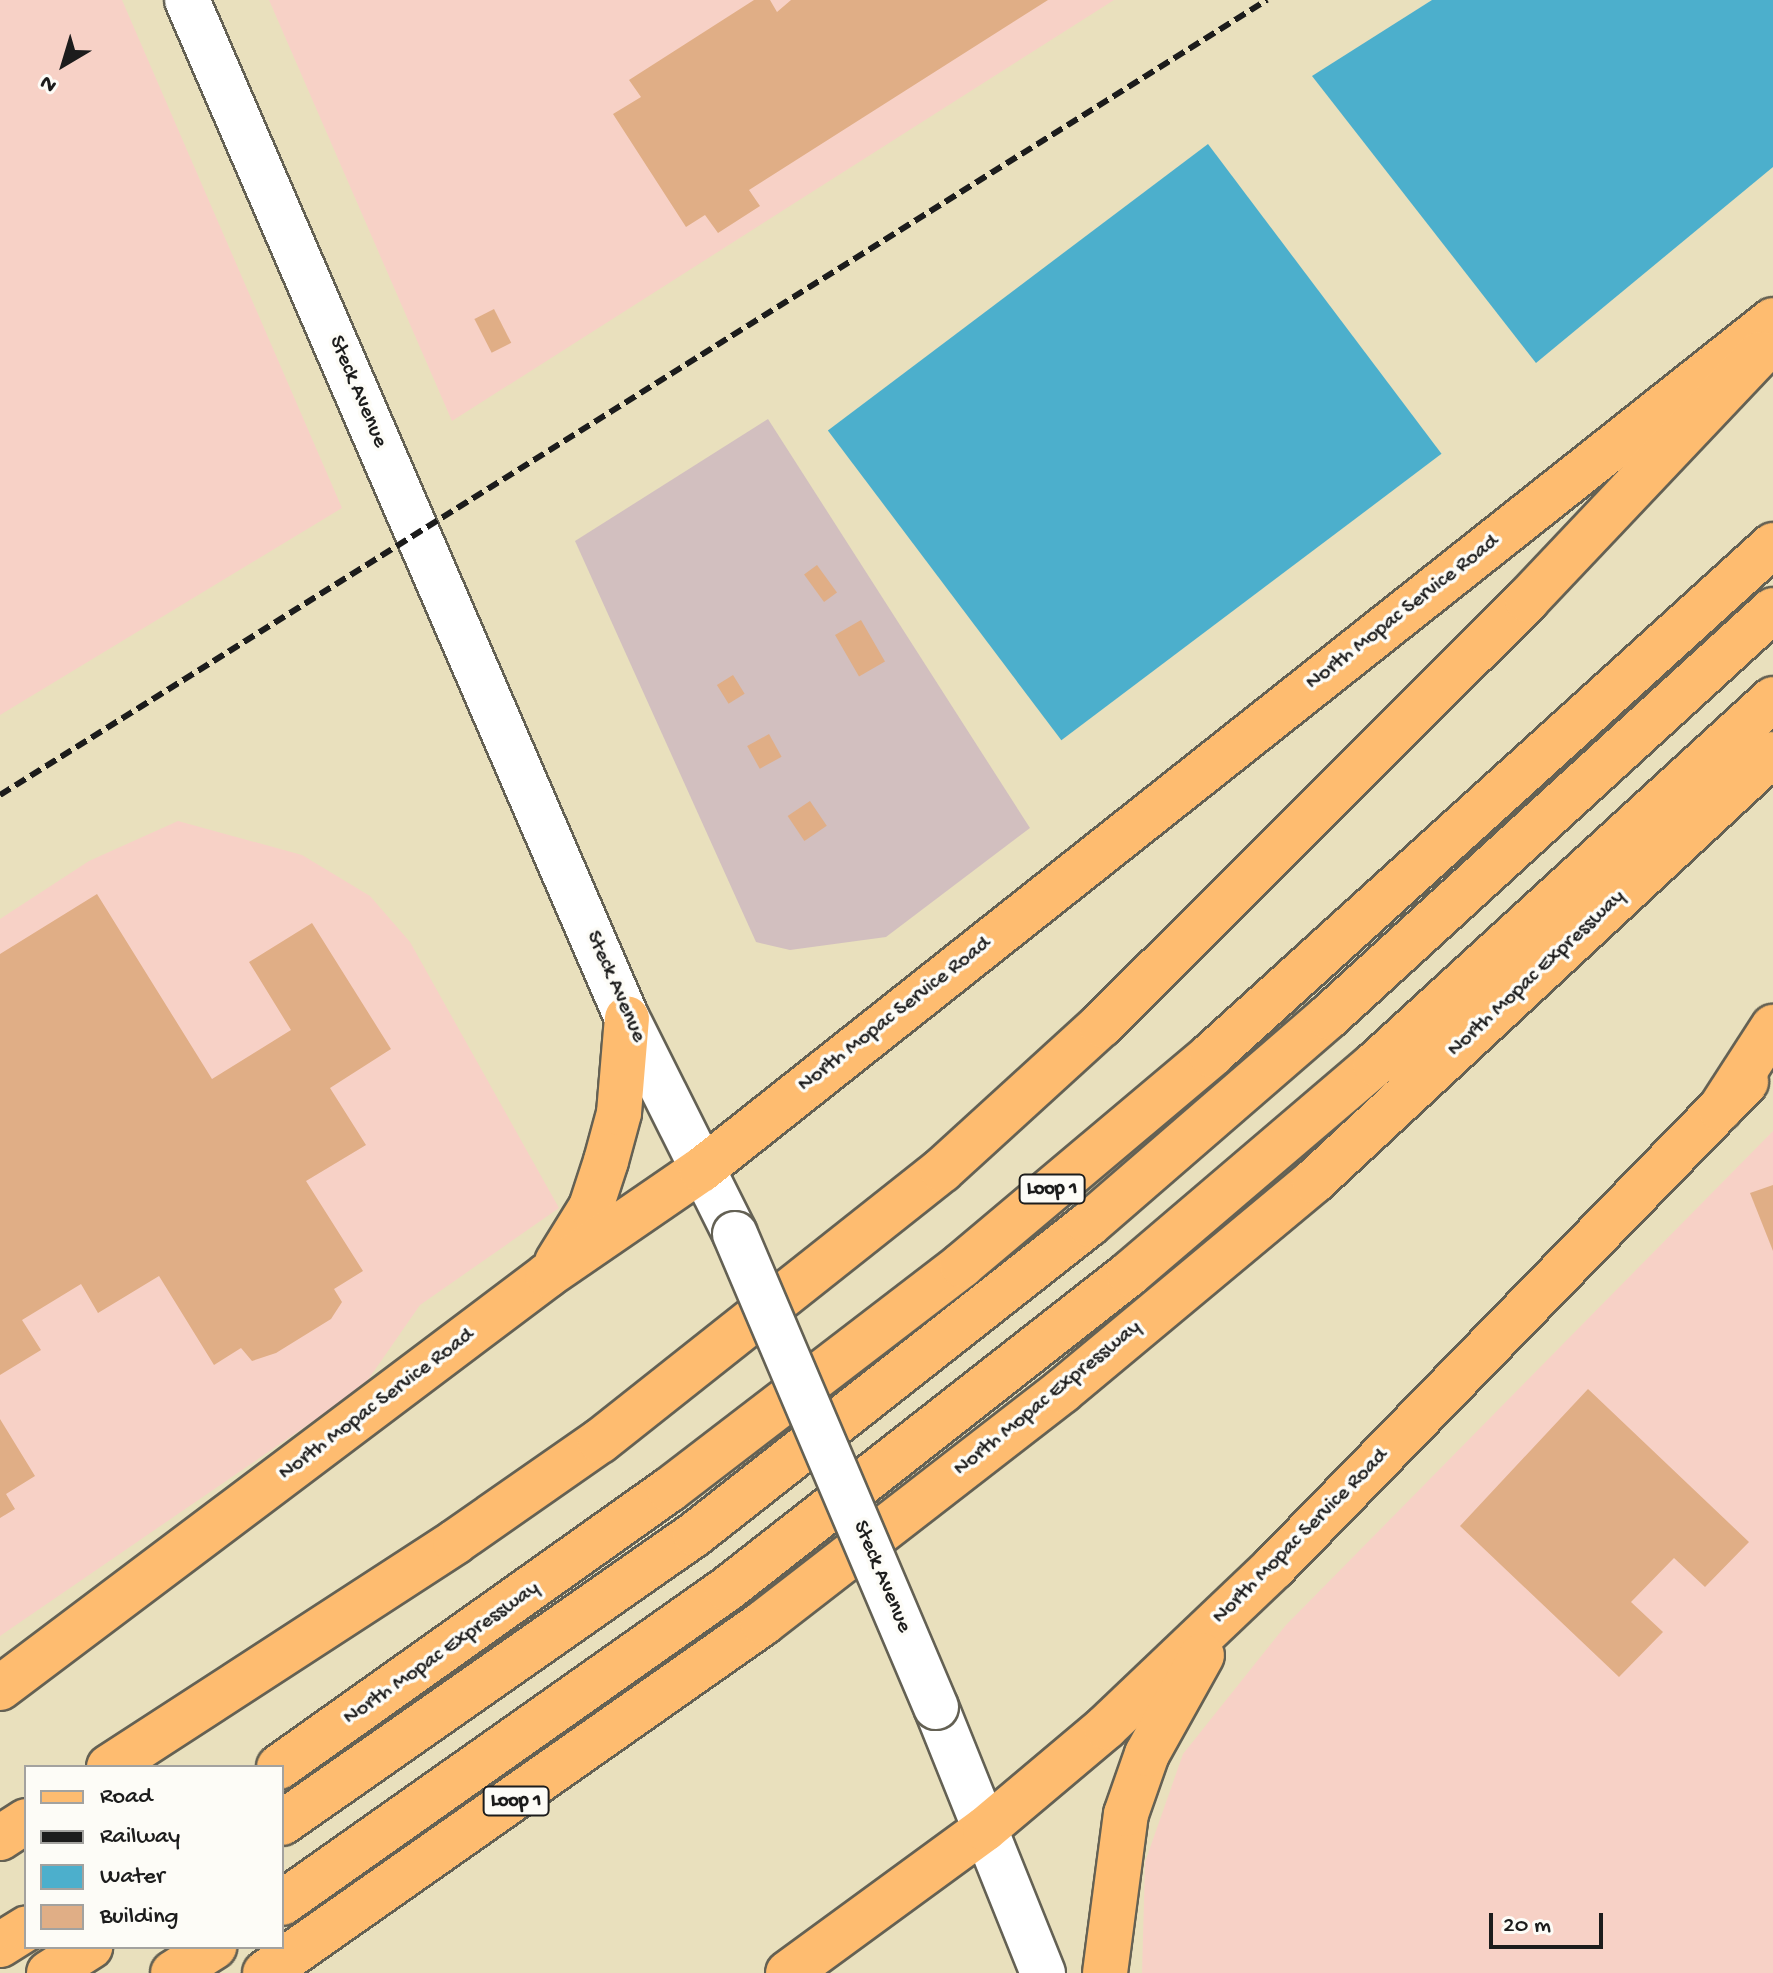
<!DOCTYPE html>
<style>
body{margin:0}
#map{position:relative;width:1773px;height:1973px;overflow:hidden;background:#e9e0bd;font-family:"Gochi Hand",sans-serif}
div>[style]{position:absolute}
.built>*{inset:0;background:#f7d1c6}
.industrial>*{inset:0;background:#d2bfbf}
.water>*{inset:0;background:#4cafcc;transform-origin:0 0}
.building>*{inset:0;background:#e0ae86;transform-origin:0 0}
.roads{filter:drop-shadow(2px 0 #646154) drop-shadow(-2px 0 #646154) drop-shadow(0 2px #646154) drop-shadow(0 -2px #646154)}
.minor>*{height:44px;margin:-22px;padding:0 22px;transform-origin:22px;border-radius:22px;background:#fff}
.major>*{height:44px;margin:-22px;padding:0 22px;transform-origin:22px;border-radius:22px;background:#febc70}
.highway>*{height:44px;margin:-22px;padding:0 22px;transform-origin:22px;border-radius:22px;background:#febc70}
.rail>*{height:6px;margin-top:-3px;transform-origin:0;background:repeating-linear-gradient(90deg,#1c1c1c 0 12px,transparent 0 18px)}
.bridges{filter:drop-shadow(2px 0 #646154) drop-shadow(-2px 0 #646154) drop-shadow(0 2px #646154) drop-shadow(0 -2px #646154)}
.minor-bridge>*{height:44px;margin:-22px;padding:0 22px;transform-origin:22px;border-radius:22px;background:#fff}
span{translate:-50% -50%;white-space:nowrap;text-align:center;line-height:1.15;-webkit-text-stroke:7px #fdfcf7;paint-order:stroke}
.shield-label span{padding:2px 6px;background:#fdfcf7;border:2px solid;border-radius:6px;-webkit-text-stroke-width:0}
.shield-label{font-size:20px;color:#1c1c1c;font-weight:700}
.street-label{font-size:22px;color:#1c1c1c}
.legend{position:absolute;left:24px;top:1765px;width:260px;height:184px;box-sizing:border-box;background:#fdfcf7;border:2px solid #a3a29f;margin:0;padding:10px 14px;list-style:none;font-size:24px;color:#1c1c1c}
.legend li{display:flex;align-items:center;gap:16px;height:40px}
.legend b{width:40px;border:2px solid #a3a29f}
.north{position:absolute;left:24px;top:24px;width:80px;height:80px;-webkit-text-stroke:6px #fdfcf7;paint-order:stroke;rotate:218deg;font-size:22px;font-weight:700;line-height:32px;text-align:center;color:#1c1c1c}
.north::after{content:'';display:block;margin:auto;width:28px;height:36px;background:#1c1c1c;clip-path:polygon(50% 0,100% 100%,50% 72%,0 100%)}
.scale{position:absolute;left:1489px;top:1913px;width:114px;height:36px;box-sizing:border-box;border:4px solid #1c1c1c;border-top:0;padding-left:10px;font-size:24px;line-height:28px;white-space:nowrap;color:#1c1c1c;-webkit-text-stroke:6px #fdfcf7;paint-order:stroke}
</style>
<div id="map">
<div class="built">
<div style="clip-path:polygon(0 0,122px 0,342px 508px,0 715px)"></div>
<div style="clip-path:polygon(269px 0,1114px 0,452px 421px)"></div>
<div style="clip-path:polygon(178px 821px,302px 855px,370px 896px,410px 942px,559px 1208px,420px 1305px,363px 1387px,0 1636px,0 919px,89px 861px)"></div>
<div style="clip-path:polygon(1773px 1131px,1773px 1973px,1142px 1973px,1145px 1862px,1183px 1754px,1286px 1625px)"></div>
</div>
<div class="industrial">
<div style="clip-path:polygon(768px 419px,1030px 828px,886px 937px,790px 950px,756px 942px,575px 541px)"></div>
</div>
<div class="water">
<div style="clip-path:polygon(1432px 0,1773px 0,1773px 167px,1536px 363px,1312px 76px)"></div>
<div style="left:1208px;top:144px;width:388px;height:476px;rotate:53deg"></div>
</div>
<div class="building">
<div style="clip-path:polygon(754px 0,770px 0,777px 12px,791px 0,1048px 0,749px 190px,760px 206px,718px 233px,705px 215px,686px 227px,613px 114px,641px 97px,629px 80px)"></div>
<div style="left:494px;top:309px;width:38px;height:22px;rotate:63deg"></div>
<div style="left:817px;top:565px;width:34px;height:16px;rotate:54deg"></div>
<div style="left:861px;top:620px;width:48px;height:30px;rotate:60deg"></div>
<div style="left:733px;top:675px;width:22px;height:19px;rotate:58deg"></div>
<div style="left:769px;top:734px;width:26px;height:25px;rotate:61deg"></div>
<div style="left:810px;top:801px;width:30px;height:27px;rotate:56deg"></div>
<div style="clip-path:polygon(97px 894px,212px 1079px,291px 1030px,249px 962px,312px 923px,391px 1049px,330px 1088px,366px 1145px,306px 1181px,363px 1271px,334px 1289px,342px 1302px,331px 1319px,276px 1353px,252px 1361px,241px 1348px,214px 1365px,159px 1276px,98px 1313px,81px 1284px,22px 1320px,41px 1350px,0 1375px,0 954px)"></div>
<div style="clip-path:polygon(1773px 1185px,1773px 1251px,1750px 1193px)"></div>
<div style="clip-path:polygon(1588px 1389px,1749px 1542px,1705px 1587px,1674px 1558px,1631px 1602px,1663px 1632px,1619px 1677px,1460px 1526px)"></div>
<div style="clip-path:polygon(0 1419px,35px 1476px,6px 1494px,15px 1509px,0 1518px)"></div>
</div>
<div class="roads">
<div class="minor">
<div style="left:187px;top:0;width:1109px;rotate:66.63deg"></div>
<div style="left:627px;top:1018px;width:241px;rotate:63.4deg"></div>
<div style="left:936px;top:1707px;width:287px;rotate:68.1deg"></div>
</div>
<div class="major">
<div style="left:557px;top:1262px;width:65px;rotate:-58.3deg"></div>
<div style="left:591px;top:1207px;width:48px;rotate:-71.9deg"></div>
<div style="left:606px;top:1161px;width:50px;rotate:-74.8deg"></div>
<div style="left:619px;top:1113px;width:95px;rotate:-85.2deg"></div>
<div style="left:0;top:1688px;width:686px;rotate:-37deg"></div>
<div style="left:548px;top:1275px;width:186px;rotate:-34.5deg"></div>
<div style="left:701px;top:1170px;width:1368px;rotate:-38.41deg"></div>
<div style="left:109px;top:1767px;width:413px;rotate:-33deg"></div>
<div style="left:455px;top:1542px;width:177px;rotate:-34.9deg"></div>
<div style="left:600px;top:1441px;width:436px;rotate:-38.4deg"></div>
<div style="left:942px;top:1170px;width:215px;rotate:-42.4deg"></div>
<div style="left:1101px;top:1025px;width:602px;rotate:-44.93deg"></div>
<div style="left:1527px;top:600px;width:339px;rotate:-46.6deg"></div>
<div style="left:0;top:1838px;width:31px;rotate:-33deg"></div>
<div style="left:788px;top:1973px;width:244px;rotate:-36.2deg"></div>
<div style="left:985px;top:1829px;width:158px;rotate:-40.1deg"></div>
<div style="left:1106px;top:1727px;width:232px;rotate:-43.6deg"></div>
<div style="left:1274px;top:1567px;width:677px;rotate:-45.78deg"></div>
<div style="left:1105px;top:1973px;width:160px;rotate:-82.5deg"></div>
<div style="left:1126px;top:1814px;width:64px;rotate:-70.7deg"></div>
<div style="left:1147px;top:1754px;width:113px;rotate:-60.9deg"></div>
</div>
<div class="highway">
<div style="left:1720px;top:1109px;width:98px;rotate:-57.1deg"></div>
<div style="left:279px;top:1767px;width:478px;rotate:-35.4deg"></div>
<div style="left:669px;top:1490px;width:369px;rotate:-37.5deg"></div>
<div style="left:962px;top:1265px;width:326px;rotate:-40.1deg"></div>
<div style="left:1211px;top:1055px;width:759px;rotate:-42.22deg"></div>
<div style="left:282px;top:1823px;width:504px;rotate:-34.98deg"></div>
<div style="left:695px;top:1534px;width:501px;rotate:-38.2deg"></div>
<div style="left:1089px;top:1224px;width:316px;rotate:-40.9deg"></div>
<div style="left:1328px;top:1017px;width:603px;rotate:-42.45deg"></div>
<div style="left:282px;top:1903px;width:545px;rotate:-35.21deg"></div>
<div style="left:727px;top:1589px;width:511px;rotate:-38.08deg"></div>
<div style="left:1129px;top:1274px;width:323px;rotate:-40.5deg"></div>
<div style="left:1375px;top:1064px;width:540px;rotate:-42.52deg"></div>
<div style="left:0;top:1945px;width:31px;rotate:-32deg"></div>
<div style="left:49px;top:1973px;width:49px;rotate:-32.4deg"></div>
<div style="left:173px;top:1973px;width:49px;rotate:-32.4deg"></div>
<div style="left:265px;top:1973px;width:609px;rotate:-35.1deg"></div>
<div style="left:763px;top:1623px;width:378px;rotate:-37.8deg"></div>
<div style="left:1062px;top:1391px;width:328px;rotate:-39.8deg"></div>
<div style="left:1314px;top:1181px;width:627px;rotate:-42.93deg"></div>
</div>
</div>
<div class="rail">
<div style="left:0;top:795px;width:1496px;rotate:-32.11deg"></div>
</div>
<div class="bridges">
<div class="minor-bridge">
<div style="left:735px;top:1234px;width:514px;rotate:66.98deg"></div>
</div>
</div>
<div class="shield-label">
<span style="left:1052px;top:1189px">Loop 1</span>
<span style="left:516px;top:1801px">Loop 1</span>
</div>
<div class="street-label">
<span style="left:357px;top:392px;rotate:67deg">Steck Avenue</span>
<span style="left:1403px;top:613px;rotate:-38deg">North Mopac Service Road</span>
<span style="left:1537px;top:974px;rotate:-43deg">North Mopac Expressway</span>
<span style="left:615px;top:987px;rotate:66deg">Steck Avenue</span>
<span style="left:895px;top:1015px;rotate:-38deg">North Mopac Service Road</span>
<span style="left:1048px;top:1399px;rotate:-39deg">North Mopac Expressway</span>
<span style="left:377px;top:1405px;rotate:-37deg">North Mopac Service Road</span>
<span style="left:1301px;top:1537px;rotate:-45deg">North Mopac Service Road</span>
<span style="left:881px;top:1577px;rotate:67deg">Steck Avenue</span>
<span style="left:442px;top:1654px;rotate:-35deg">North Mopac Expressway</span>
</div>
<ul class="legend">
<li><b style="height:10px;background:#febc70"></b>Road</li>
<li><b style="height:10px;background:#1c1c1c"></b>Railway</li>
<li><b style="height:22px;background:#4cafcc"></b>Water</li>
<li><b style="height:22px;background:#e0ae86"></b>Building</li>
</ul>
<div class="north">N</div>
<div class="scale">20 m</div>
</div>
